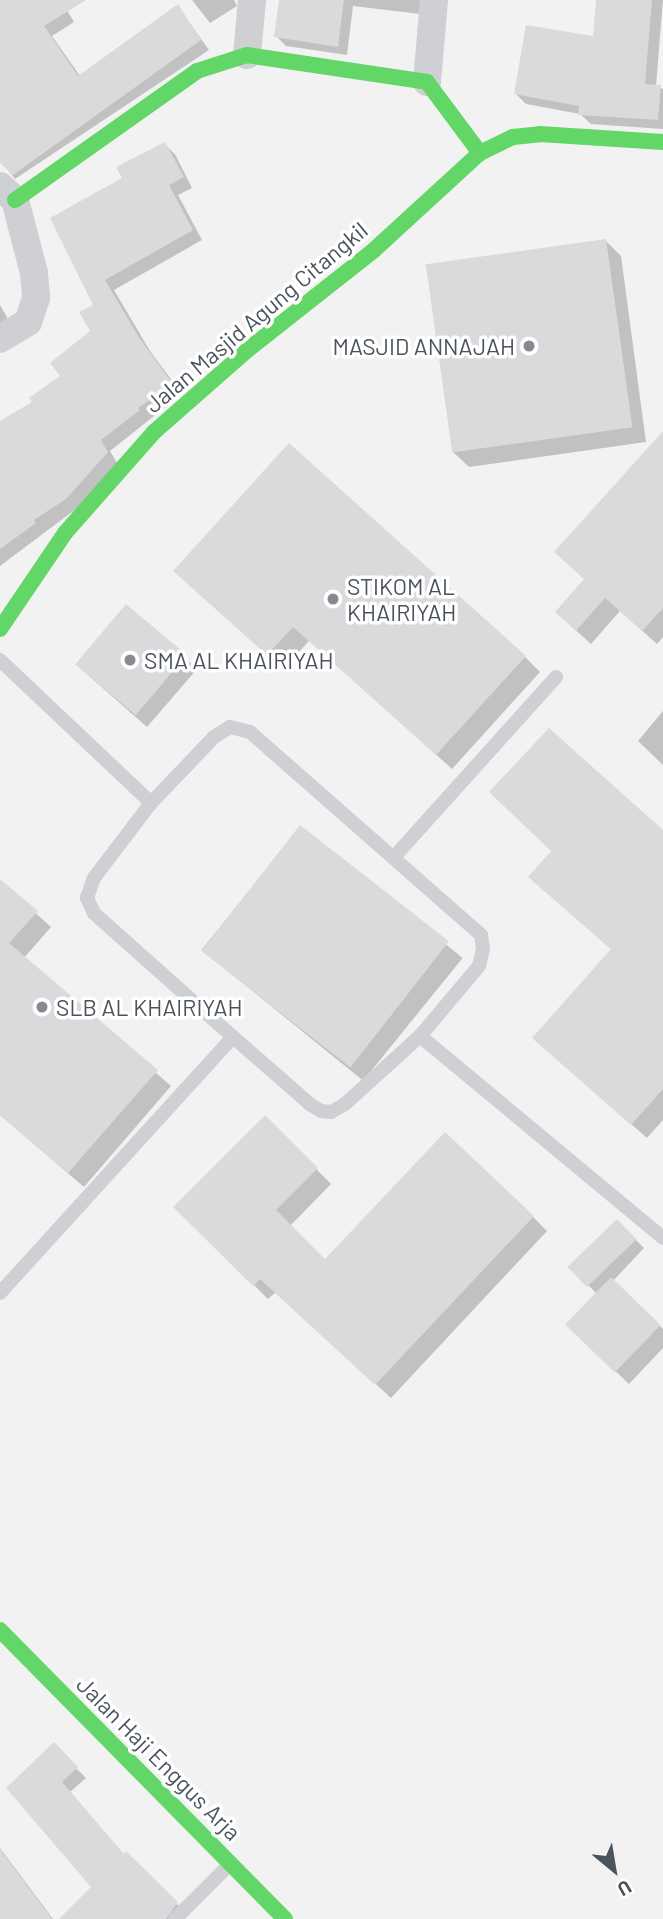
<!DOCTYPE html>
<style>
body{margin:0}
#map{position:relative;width:663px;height:1919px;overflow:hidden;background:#f2f2f2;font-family:Barlow,sans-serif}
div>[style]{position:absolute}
.shadow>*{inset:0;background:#0003;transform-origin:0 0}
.building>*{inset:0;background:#dadadc;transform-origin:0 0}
.lane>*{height:14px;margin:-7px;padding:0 7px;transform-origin:7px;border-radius:7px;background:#ced0d3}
.street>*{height:28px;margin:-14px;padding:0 14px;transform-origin:14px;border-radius:14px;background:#ced0d3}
.fast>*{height:16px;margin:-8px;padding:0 8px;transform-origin:8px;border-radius:8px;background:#63d668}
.dots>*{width:19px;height:19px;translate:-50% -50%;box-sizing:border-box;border:4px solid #fff;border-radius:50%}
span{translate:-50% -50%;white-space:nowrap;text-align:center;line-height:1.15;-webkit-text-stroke:7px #fff;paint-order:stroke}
.street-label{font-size:23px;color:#4b535d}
.poi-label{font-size:23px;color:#4b535d}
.right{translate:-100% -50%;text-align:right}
.left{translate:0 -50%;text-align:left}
.north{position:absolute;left:579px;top:1835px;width:70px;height:70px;-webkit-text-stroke:5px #fff;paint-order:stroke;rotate:150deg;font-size:19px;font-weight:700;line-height:28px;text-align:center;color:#4b535d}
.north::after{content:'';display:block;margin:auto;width:24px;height:32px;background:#4b535d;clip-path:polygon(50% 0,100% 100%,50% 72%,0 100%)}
</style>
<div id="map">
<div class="shadow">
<div style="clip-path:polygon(0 0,61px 0,74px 22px,52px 36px,80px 76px,178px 7px,209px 50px,15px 179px,0 160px)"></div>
<div style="clip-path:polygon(192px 0,234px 0,237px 6px,210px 23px)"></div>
<div style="clip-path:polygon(281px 0,422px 0,420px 14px,353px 6px,347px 55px,286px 46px,276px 36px)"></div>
<div style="clip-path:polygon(598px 0,663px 0,656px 86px,663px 89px,663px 129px,591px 124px,580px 114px,526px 104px,516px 94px,595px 38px)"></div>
<div style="clip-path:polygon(164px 144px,175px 154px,192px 188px,178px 195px,202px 240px,114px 290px,150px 351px,182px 394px,110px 451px,117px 463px,76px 509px,0 566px,0 424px,34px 402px,62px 376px,93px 331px,95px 305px,124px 179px)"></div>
<div style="clip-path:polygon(606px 241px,621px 256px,646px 442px,469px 467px,453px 452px)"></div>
<div style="clip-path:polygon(0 305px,12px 326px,0 334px)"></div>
<div style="clip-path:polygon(663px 434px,663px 637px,657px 644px,620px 611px,591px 644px,571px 626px,586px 580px)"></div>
<div style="clip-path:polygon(191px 586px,525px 657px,540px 672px,452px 769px,310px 640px,283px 669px)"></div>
<div style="clip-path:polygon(127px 607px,197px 669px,147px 727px,89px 676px)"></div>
<div style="clip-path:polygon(663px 711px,663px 765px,638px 741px)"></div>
<div style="left:301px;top:827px;width:208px;height:158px;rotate:39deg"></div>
<div style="clip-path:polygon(663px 832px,663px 1120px,647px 1138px,549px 1052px,612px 950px,545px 891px,553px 851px)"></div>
<div style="clip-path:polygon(0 881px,51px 927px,24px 958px,171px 1086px,84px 1187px,0 1115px)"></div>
<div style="clip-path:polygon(265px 1117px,331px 1184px,290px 1226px,325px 1262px,533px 1217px,547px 1231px,391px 1398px,276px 1292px,268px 1299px,176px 1207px)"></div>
<div style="clip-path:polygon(617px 1222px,644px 1248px,613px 1281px,663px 1329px,663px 1348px,629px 1384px,580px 1337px,597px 1294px,572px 1269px)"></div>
<div style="clip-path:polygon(53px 1745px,86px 1778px,70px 1792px,124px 1856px,126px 1854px,186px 1913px,180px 1919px,61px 1919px,93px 1887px,9px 1788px)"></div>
<div style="clip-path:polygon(0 1848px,53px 1919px,7px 1919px,0 1910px)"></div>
</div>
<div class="building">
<div style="clip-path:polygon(0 0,86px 0,44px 26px,78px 76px,178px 4px,201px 40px,13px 175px,0 163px)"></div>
<div style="clip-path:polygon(279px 0,344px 0,338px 47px,274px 37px)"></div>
<div style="clip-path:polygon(596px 0,652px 0,645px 84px,661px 85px,658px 120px,578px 115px,579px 106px,514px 94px,526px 25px,593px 36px)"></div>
<div style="clip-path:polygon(165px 142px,184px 177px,169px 185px,193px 230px,105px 280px,140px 339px,173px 384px,138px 408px,140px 410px,101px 440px,108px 452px,66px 499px,34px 520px,36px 523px,0 549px,0 421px,32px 402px,29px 398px,60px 376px,50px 363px,90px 331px,79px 312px,93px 305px,50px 218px,122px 178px,116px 167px)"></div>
<div style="left:606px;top:239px;width:190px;height:182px;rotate:82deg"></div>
<div style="clip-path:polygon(663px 431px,663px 608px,642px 631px,605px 598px,576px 631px,555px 612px,584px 579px,554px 552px)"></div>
<div style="clip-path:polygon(289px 443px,526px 656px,436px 755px,293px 627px,267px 655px,173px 571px)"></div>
<div style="left:126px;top:604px;width:79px;height:79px;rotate:40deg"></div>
<div style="clip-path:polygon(549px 728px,663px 830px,663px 1089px,631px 1125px,532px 1038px,611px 949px,528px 877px,551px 851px,489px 792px)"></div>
<div style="left:300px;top:825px;width:189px;height:160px;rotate:38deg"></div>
<div style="clip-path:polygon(0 879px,38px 911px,9px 943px,158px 1070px,68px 1173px,0 1115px)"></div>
<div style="clip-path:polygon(265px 1115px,318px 1168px,276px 1210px,325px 1259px,445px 1132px,534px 1216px,375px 1385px,260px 1279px,253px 1286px,173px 1207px)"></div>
<div style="left:617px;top:1219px;width:28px;height:69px;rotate:46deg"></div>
<div style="left:611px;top:1277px;width:69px;height:66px;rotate:44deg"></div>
<div style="clip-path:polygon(54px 1742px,78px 1767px,62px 1782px,124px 1854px,126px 1851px,178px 1902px,166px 1919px,59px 1919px,91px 1887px,6px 1788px)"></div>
<div style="clip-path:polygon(0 1849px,52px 1919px,0 1919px)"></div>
</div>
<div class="lane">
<div style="left:0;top:660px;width:208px;rotate:43.4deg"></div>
<div style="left:230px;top:727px;width:21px;rotate:14deg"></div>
<div style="left:250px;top:732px;width:308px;rotate:41.3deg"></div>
<div style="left:481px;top:935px;width:14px;rotate:82deg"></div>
<div style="left:483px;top:949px;width:17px;rotate:103deg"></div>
<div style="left:479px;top:966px;width:92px;rotate:130.1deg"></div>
<div style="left:420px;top:1036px;width:101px;rotate:137.8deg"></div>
<div style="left:345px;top:1104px;width:16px;rotate:150deg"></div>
<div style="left:331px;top:1112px;width:10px;rotate:-174deg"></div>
<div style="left:321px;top:1111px;width:12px;rotate:-149deg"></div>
<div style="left:311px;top:1105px;width:103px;rotate:-138.9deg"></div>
<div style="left:233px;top:1037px;width:186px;rotate:-138.3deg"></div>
<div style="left:94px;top:913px;width:17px;rotate:-115deg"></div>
<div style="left:87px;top:898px;width:21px;rotate:-71deg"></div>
<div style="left:94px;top:878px;width:94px;rotate:-52.8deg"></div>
<div style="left:151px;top:803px;width:91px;rotate:-46.3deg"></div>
<div style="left:214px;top:737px;width:19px;rotate:-32deg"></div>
<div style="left:395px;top:856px;width:241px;rotate:-48deg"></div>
<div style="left:420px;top:1036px;width:316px;rotate:39.7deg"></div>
<div style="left:0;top:1293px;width:346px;rotate:-47.7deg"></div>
<div style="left:175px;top:1919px;width:78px;rotate:-45deg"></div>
</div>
<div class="street">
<div style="left:247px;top:55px;width:55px;rotate:-84.8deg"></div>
<div style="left:427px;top:82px;width:82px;rotate:-85.1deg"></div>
<div style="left:0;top:186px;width:21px;rotate:43deg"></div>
<div style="left:15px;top:200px;width:75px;rotate:75.4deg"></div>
<div style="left:34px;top:273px;width:25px;rotate:85deg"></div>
<div style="left:36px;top:298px;width:25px;rotate:108deg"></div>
<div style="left:28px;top:322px;width:33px;rotate:149deg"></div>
</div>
<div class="fast">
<div style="left:15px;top:200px;width:223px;rotate:-35.3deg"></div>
<div style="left:197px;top:71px;width:52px;rotate:-17.7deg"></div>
<div style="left:247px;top:55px;width:182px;rotate:8.5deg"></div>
<div style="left:427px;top:82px;width:89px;rotate:53.3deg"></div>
<div style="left:480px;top:153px;width:37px;rotate:-26deg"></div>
<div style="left:513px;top:137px;width:27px;rotate:-6deg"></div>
<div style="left:540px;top:134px;width:123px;rotate:3.7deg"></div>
<div style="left:0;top:629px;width:116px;rotate:-55.9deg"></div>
<div style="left:65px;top:533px;width:135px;rotate:-48.6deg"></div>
<div style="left:154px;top:432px;width:121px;rotate:-41.3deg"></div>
<div style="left:245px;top:352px;width:164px;rotate:-38.3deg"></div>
<div style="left:374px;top:250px;width:144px;rotate:-42.5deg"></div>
<div style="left:0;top:1630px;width:406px;rotate:45.4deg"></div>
</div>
<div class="dots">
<div style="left:529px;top:346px;background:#858b91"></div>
<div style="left:333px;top:599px;background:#858b91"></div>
<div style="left:130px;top:660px;background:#858b91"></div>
<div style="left:42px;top:1007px;background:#858b91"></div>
</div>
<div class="street-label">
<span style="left:256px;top:317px;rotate:-40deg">Jalan Masjid Agung Citangkil</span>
<span style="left:159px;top:1758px;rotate:45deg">Jalan Haji Enggus Arja</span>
</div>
<div class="poi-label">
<span class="right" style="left:515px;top:346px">MASJID ANNAJAH</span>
<span class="left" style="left:347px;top:599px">STIKOM AL<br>KHAIRIYAH</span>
<span class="left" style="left:144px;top:660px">SMA AL KHAIRIYAH</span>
<span class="left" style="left:56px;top:1007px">SLB AL KHAIRIYAH</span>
</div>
<div class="north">U</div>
</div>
